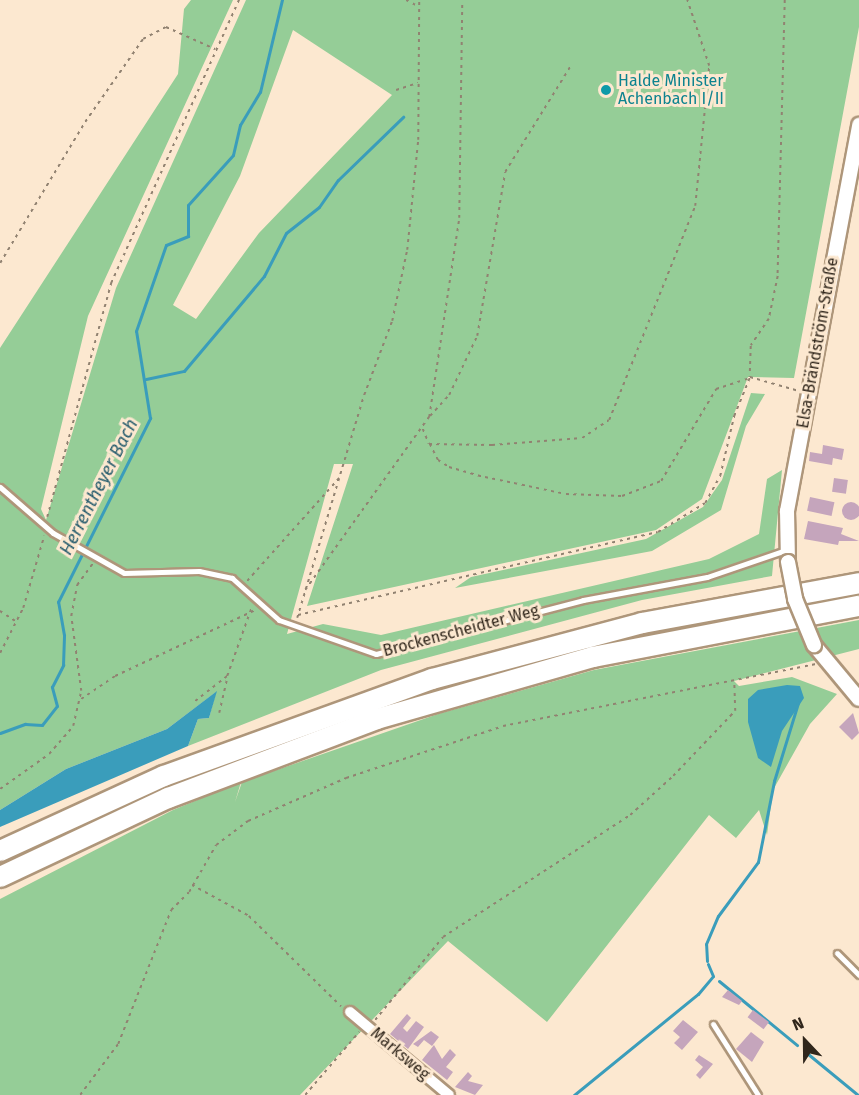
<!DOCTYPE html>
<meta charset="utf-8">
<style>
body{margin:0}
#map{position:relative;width:859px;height:1095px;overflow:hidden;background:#fce8d0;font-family:"Fira Sans",sans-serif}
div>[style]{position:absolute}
.green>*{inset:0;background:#95cd97}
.water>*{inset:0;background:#3a9dbb}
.stream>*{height:3px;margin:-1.5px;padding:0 1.5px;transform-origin:1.5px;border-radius:1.5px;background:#3a9dbb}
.building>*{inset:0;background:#c5a5bc;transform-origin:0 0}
.round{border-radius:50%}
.path>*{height:1.5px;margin-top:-0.75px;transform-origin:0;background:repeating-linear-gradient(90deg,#918271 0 3px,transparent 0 7.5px)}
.roads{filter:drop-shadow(2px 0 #ae967a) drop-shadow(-2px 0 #ae967a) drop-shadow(0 2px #ae967a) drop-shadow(0 -2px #ae967a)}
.service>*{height:5px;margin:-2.5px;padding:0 2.5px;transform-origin:2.5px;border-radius:2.5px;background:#fff}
.minor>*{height:10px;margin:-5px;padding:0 5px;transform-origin:5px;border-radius:5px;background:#fff}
.tertiary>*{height:14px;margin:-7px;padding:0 7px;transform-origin:7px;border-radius:7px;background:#fff}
.motorway>*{height:20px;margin:-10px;padding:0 10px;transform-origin:10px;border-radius:10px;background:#fff}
.bridges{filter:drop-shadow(2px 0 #ae967a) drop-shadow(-2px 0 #ae967a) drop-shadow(0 2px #ae967a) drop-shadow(0 -2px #ae967a)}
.tertiary-bridge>*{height:14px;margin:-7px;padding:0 7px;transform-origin:7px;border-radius:7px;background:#fff}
.dots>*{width:16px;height:16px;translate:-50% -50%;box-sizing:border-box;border:3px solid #fce8d0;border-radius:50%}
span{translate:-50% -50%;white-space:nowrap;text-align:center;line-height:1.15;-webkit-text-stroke:6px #fce8d0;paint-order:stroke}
.culture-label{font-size:16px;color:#0d838f}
.left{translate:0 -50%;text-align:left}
.street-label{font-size:16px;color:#30261b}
.water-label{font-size:18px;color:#285d6e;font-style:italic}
.north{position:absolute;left:775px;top:1011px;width:60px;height:60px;-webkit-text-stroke:4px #fce8d0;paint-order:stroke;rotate:338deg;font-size:16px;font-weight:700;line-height:24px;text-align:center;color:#30261b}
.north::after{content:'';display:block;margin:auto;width:21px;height:27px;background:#30261b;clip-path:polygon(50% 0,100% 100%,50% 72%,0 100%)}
</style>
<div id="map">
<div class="green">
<div style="clip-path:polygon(evenodd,191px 0,233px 0,88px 316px,41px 509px,46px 520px,116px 288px,246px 0,859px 0,859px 27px,794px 378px,748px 377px,702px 499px,656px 530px,307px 606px,353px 464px,334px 464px,287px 634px,323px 624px,381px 635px,709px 559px,759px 534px,767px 479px,782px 470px,772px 576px,642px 600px,381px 670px,188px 746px,198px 719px,209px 718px,216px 692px,167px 729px,66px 769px,0 810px,0 348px,178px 74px,184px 9px,191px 0,293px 30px,392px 95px,259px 233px,196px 319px,173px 305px,240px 176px,293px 30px)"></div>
<div style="clip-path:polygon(751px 393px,765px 394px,746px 426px,721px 510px,652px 551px,455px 588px,471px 577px,646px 539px,703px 507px,722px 480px)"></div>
<div style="clip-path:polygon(859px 620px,859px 649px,734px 681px,739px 686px,792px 677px,837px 694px,810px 724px,773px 790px,767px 835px,759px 810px,736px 838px,709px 815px,547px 1022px,448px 941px,300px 1095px,0 1095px,0 899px,173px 810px,241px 782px,235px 802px,242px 782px,438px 714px,594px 670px)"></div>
</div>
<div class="water">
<div style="clip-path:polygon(787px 685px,800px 686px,804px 698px,782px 731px,771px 767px,758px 758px,748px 722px,748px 699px,758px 690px)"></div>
<div style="clip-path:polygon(217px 691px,209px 718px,198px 719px,188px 746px,0 827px,0 810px,66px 769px,167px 729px)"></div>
</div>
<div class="stream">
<div style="left:146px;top:379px;width:39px;rotate:-12deg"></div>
<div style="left:184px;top:371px;width:124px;rotate:-49.9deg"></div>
<div style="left:264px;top:276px;width:48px;rotate:-62.9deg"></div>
<div style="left:286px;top:233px;width:42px;rotate:-38.2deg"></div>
<div style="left:319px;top:207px;width:33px;rotate:-55deg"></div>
<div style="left:338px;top:180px;width:91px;rotate:-44.1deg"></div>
<div style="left:0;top:733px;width:27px;rotate:-20deg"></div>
<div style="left:25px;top:724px;width:17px;rotate:3deg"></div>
<div style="left:42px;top:725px;width:24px;rotate:-52deg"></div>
<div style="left:57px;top:706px;width:20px;rotate:-105deg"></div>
<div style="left:52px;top:687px;width:25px;rotate:-63deg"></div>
<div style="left:63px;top:665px;width:30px;rotate:-88deg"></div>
<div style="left:64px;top:635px;width:34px;rotate:-100deg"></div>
<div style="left:58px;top:602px;width:206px;rotate:-63.4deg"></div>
<div style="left:150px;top:418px;width:88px;rotate:-99.1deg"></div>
<div style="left:136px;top:331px;width:91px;rotate:-70.8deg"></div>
<div style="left:166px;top:245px;width:24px;rotate:-22deg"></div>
<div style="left:188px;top:236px;width:31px;rotate:-90deg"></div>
<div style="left:188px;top:205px;width:67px;rotate:-48deg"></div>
<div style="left:233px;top:155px;width:31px;rotate:-77deg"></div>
<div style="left:240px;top:125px;width:39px;rotate:-59deg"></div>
<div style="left:260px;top:92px;width:95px;rotate:-76.6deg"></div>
<div style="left:707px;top:961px;width:17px;rotate:-93deg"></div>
<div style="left:706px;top:944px;width:30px;rotate:-67deg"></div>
<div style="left:718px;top:916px;width:67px;rotate:-53.5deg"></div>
<div style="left:758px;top:862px;width:83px;rotate:-78.8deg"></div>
<div style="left:774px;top:781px;width:82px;rotate:-72.9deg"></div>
<div style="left:719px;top:981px;width:101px;rotate:39.4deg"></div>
<div style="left:808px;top:1054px;width:65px;rotate:39.4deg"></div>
<div style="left:574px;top:1095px;width:160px;rotate:-39.2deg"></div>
<div style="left:698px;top:994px;width:23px;rotate:-50deg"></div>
<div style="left:713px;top:976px;width:13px;rotate:-113deg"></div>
</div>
<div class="building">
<div style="clip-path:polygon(823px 445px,844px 449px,842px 460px,833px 458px,832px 465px,809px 461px,810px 452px,822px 454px)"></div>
<div style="left:834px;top:478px;width:14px;height:14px;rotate:8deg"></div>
<div style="left:810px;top:497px;width:25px;height:14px;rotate:12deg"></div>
<div class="round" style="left:842px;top:502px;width:18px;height:18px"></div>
<div style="clip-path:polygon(808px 521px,843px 528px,841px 534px,859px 541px,839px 541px,838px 545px,804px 539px)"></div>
<div style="clip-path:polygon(853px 713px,859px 733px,852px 740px,839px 727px)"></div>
<div style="clip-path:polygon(728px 990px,742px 1001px,739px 1005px,722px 997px)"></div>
<div style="left:753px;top:1010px;width:20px;height:9px;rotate:37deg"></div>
<div style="clip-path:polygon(407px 1014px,411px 1018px,403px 1028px,407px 1032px,416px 1021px,424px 1027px,408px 1049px,390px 1034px)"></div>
<div style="clip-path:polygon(683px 1020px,698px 1032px,682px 1050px,674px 1043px,680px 1037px,673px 1031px)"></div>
<div style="clip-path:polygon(431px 1031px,439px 1037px,432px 1046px,424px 1040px,418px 1047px,413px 1044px)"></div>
<div style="clip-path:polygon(751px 1032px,764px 1042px,752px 1062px,736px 1049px)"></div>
<div style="clip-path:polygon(434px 1045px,442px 1059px,450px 1049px,456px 1055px,446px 1067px,453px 1072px,447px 1080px,422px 1060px)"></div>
<div style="clip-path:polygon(699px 1055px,713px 1064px,700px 1079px,696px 1075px,703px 1067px,695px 1060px)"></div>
<div style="clip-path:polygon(468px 1072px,472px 1076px,468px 1081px,483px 1085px,475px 1095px,455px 1087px)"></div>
</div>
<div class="path">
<div style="left:406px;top:0;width:13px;rotate:27deg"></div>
<div style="left:785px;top:0;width:276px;rotate:91.5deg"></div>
<div style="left:778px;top:276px;width:44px;rotate:101.8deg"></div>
<div style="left:769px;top:319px;width:32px;rotate:124deg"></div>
<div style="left:751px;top:346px;width:31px;rotate:92deg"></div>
<div style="left:750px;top:377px;width:51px;rotate:15.9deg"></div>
<div style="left:396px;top:90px;width:23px;rotate:-18deg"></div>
<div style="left:0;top:263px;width:165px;rotate:-58.9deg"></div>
<div style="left:85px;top:122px;width:101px;rotate:-55.1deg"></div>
<div style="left:143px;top:39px;width:26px;rotate:-28deg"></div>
<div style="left:166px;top:27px;width:54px;rotate:24.2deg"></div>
<div style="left:430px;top:416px;width:28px;rotate:-48deg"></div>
<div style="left:449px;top:395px;width:65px;rotate:-64.6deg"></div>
<div style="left:477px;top:336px;width:166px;rotate:-80.3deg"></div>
<div style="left:505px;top:172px;width:126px;rotate:-58.3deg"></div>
<div style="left:423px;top:429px;width:16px;rotate:68deg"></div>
<div style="left:429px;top:444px;width:63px;rotate:0.9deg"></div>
<div style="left:492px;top:445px;width:90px;rotate:-4.4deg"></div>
<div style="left:582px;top:438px;width:32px;rotate:-34deg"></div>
<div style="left:609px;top:420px;width:231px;rotate:-68.1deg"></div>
<div style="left:695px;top:206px;width:141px;rotate:-84.3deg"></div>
<div style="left:709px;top:66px;width:70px;rotate:-108.4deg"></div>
<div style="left:430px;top:444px;width:18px;rotate:63deg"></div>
<div style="left:438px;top:460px;width:13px;rotate:32deg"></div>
<div style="left:449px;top:467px;width:37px;rotate:16deg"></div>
<div style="left:485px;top:477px;width:83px;rotate:11.9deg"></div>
<div style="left:566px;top:494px;width:56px;rotate:2deg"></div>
<div style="left:622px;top:496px;width:42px;rotate:-21deg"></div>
<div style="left:661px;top:481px;width:107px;rotate:-59.1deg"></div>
<div style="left:716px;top:389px;width:35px;rotate:-18deg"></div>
<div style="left:47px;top:517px;width:243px;rotate:-74.7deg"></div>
<div style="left:111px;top:283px;width:311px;rotate:-65.7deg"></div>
<div style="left:247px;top:581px;width:138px;rotate:-48.2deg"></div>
<div style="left:305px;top:590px;width:213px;rotate:-54.4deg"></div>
<div style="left:429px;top:417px;width:201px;rotate:-81.4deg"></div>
<div style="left:459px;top:218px;width:218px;rotate:-89.2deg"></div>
<div style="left:0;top:611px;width:20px;rotate:33deg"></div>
<div style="left:298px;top:615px;width:369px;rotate:-13deg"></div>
<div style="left:658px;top:532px;width:55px;rotate:-31.7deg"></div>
<div style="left:705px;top:503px;width:31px;rotate:-61deg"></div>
<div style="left:720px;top:476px;width:62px;rotate:-76.9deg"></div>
<div style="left:734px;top:416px;width:42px;rotate:-67.7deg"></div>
<div style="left:297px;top:618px;width:233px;rotate:-73.3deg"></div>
<div style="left:364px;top:395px;width:79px;rotate:-69.3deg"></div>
<div style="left:392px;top:321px;width:73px;rotate:-78.1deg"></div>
<div style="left:407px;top:250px;width:111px;rotate:-84.3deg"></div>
<div style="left:418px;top:140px;width:140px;rotate:-89.6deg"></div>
<div style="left:0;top:653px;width:51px;rotate:-62.9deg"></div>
<div style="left:23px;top:608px;width:75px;rotate:-73.7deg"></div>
<div style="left:81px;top:699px;width:41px;rotate:-34.1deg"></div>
<div style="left:115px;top:676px;width:155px;rotate:-25.2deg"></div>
<div style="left:195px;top:701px;width:41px;rotate:-38deg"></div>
<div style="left:227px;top:676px;width:74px;rotate:-70.3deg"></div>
<div style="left:219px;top:713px;width:37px;rotate:-77deg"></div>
<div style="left:0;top:789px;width:60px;rotate:-35.5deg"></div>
<div style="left:49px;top:754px;width:37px;rotate:-49deg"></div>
<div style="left:73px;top:726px;width:36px;rotate:-77deg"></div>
<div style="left:81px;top:691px;width:76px;rotate:-97.6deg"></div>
<div style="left:71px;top:616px;width:32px;rotate:-79deg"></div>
<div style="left:77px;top:585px;width:27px;rotate:-54deg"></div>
<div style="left:192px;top:885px;width:65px;rotate:28.5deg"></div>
<div style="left:249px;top:916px;width:129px;rotate:44.4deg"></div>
<div style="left:375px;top:1020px;width:107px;rotate:-50.7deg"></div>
<div style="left:443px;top:937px;width:223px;rotate:-33.1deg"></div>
<div style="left:630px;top:815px;width:58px;rotate:-42.2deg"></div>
<div style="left:673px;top:776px;width:90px;rotate:-46.4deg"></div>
<div style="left:735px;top:711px;width:29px;rotate:-92deg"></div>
<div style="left:80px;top:1095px;width:64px;rotate:-53.3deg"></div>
<div style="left:118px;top:1044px;width:144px;rotate:-68.4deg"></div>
<div style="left:171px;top:910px;width:25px;rotate:-45deg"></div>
<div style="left:189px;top:892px;width:54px;rotate:-60.1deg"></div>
<div style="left:216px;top:845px;width:40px;rotate:-37deg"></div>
<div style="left:248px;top:821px;width:107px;rotate:-23.7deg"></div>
<div style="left:346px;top:778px;width:165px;rotate:-18.3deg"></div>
<div style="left:503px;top:726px;width:319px;rotate:-11.2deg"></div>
<div style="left:305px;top:1095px;width:83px;rotate:-49.4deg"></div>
</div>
<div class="roads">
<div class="service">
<div style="left:0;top:487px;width:70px;rotate:41deg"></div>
<div style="left:53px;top:533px;width:81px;rotate:29.4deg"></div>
<div style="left:124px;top:573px;width:75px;rotate:-1.5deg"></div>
<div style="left:199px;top:571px;width:34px;rotate:12deg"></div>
<div style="left:232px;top:578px;width:63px;rotate:41.8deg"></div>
<div style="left:279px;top:620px;width:103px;rotate:19.3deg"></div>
<div style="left:376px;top:654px;width:214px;rotate:-14.6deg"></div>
<div style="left:583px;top:600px;width:126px;rotate:-10.5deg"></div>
<div style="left:707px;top:577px;width:83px;rotate:-18.9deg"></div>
<div style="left:837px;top:953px;width:31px;rotate:45deg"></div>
<div style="left:713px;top:1024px;width:84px;rotate:57.6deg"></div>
</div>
<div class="minor">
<div style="left:350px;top:1012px;width:129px;rotate:40deg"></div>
</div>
<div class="tertiary">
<div style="left:788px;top:562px;width:51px;rotate:-91.1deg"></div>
<div style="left:787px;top:511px;width:393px;rotate:-79.4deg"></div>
<div style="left:814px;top:645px;width:70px;rotate:50.2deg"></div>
</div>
<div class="motorway">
<div style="left:0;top:851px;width:180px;rotate:-24.6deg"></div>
<div style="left:164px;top:776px;width:285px;rotate:-19.9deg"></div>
<div style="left:432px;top:679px;width:217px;rotate:-14.9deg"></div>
<div style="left:642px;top:623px;width:221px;rotate:-10.4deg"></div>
<div style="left:0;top:877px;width:186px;rotate:-25.2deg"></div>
<div style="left:168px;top:798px;width:223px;rotate:-20.7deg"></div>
<div style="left:377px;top:719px;width:225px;rotate:-16deg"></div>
<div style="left:593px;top:657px;width:271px;rotate:-10.9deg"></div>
</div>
</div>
<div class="bridges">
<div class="tertiary-bridge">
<div style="left:788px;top:562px;width:38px;rotate:79deg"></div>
<div style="left:795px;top:599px;width:50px;rotate:67.6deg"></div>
</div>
</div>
<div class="dots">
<div style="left:606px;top:90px;background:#0f9aa8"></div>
</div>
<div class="culture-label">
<span class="left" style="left:618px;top:90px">Halde Minister<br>Achenbach I/II</span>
</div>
<div class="street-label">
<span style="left:818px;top:343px;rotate:-80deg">Elsa-Brändström-Straße</span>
<span style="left:461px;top:631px;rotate:-15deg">Brockenscheidter Weg</span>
<span style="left:400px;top:1054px;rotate:40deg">Marksweg</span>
</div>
<div class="water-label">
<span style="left:99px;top:487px;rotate:-63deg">Herrentheyer Bach</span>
</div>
<div class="north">N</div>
</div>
